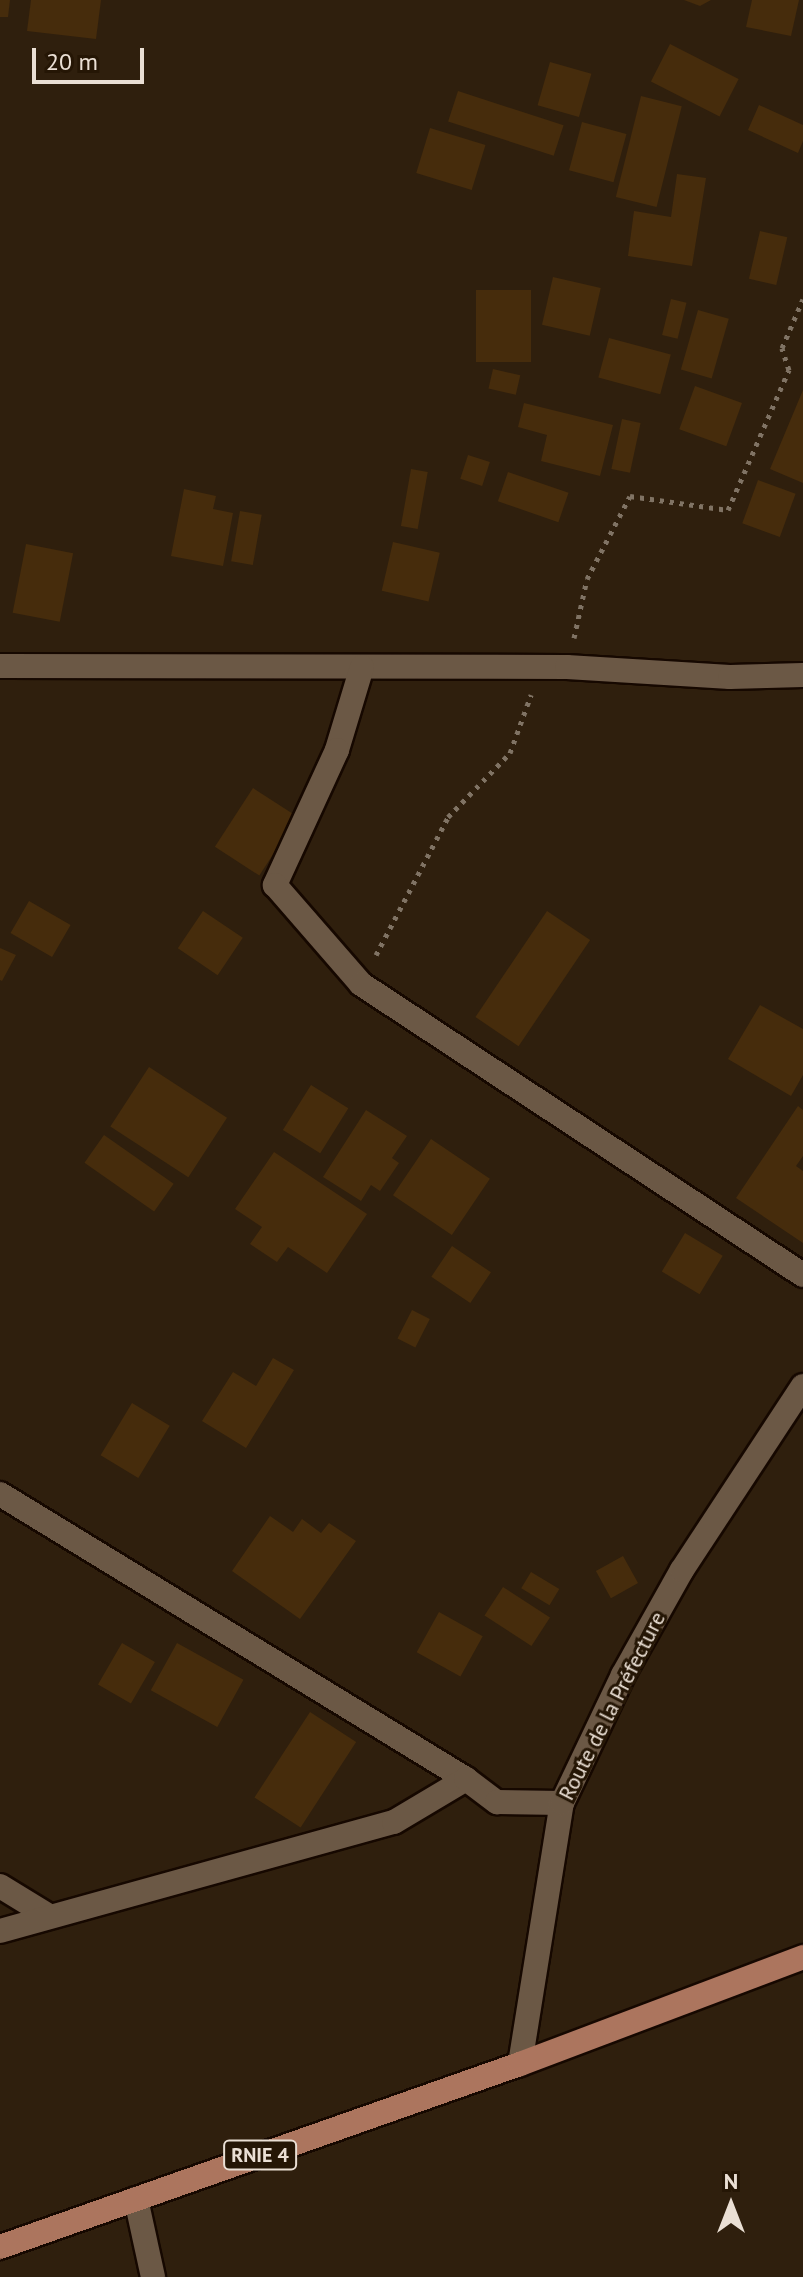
<!DOCTYPE html>
<meta charset="utf-8">
<style>
body{margin:0}
#map{position:relative;width:803px;height:2277px;overflow:hidden;background:#2f1f0d;font-family:"PT Sans",sans-serif}
div>[style]{position:absolute}
.building>*{inset:0;background:#462c0c;transform-origin:0 0}
.path>*{height:5px;margin-top:-2.5px;transform-origin:0;background:repeating-linear-gradient(90deg,#807364 0 4px,transparent 0 10px)}
.roads{filter:drop-shadow(2px 0 #160800) drop-shadow(-2px 0 #160800) drop-shadow(0 2px #160800) drop-shadow(0 -2px #160800)}
.minor>*{height:24px;margin:-12px;padding:0 12px;transform-origin:12px;border-radius:12px;background:#6b5845}
.major>*{height:24px;margin:-12px;padding:0 12px;transform-origin:12px;border-radius:12px;background:#ac755e}
span{translate:-50% -50%;white-space:nowrap;text-align:center;line-height:1.15;-webkit-text-stroke:6px #251605;paint-order:stroke}
.shield-label span{padding:2px 6px;background:#251605;border:2px solid;border-radius:6px;-webkit-text-stroke-width:0}
.shield-label{font-size:20px;color:#eadfd4;font-weight:700}
.street-label{font-size:22px;color:#eadfd4}
.north{position:absolute;left:691px;top:2165px;width:80px;height:80px;-webkit-text-stroke:6px #251605;paint-order:stroke;rotate:0deg;font-size:22px;font-weight:700;line-height:32px;text-align:center;color:#eadfd4}
.north::after{content:'';display:block;margin:auto;width:28px;height:36px;background:#eadfd4;clip-path:polygon(50% 0,100% 100%,50% 72%,0 100%)}
.scale{position:absolute;left:32px;top:48px;width:112px;height:36px;box-sizing:border-box;border:4px solid #eadfd4;border-top:0;padding-left:10px;font-size:24px;line-height:28px;white-space:nowrap;color:#eadfd4;-webkit-text-stroke:6px #251605;paint-order:stroke}
</style>
<div id="map">
<div class="building">
<div style="clip-path:polygon(0 0,10px 0,8px 17px,0 17px)"></div>
<div style="clip-path:polygon(31px 0,101px 0,96px 39px,27px 31px)"></div>
<div style="clip-path:polygon(684px 0,711px 0,700px 6px)"></div>
<div style="clip-path:polygon(752px 0,799px 0,791px 36px,746px 27px)"></div>
<div style="left:670px;top:44px;width:77px;height:42px;rotate:27deg"></div>
<div style="left:550px;top:62px;width:43px;height:45px;rotate:16deg"></div>
<div style="left:458px;top:91px;width:111px;height:32px;rotate:18deg"></div>
<div style="left:641px;top:96px;width:42px;height:104px;rotate:14deg"></div>
<div style="clip-path:polygon(759px 105px,803px 125px,803px 141px,798px 153px,748px 130px)"></div>
<div style="left:582px;top:122px;width:46px;height:50px;rotate:15deg"></div>
<div style="left:430px;top:128px;width:58px;height:47px;rotate:17deg"></div>
<div style="clip-path:polygon(677px 174px,706px 178px,692px 266px,628px 256px,634px 211px,671px 217px)"></div>
<div style="left:760px;top:231px;width:28px;height:49px;rotate:13deg"></div>
<div style="left:553px;top:277px;width:49px;height:49px;rotate:13deg"></div>
<div style="left:476px;top:290px;width:55px;height:72px"></div>
<div style="left:671px;top:299px;width:16px;height:37px;rotate:14deg"></div>
<div style="left:698px;top:310px;width:32px;height:62px;rotate:16deg"></div>
<div style="left:609px;top:338px;width:64px;height:41px;rotate:15deg"></div>
<div style="left:493px;top:369px;width:28px;height:20px;rotate:13deg"></div>
<div style="left:695px;top:386px;width:50px;height:46px;rotate:20deg"></div>
<div style="clip-path:polygon(803px 390px,803px 483px,770px 469px)"></div>
<div style="clip-path:polygon(524px 403px,613px 425px,600px 476px,541px 461px,547px 435px,518px 427px)"></div>
<div style="left:622px;top:419px;width:19px;height:51px;rotate:12deg"></div>
<div style="left:468px;top:455px;width:23px;height:25px;rotate:18deg"></div>
<div style="left:411px;top:469px;width:17px;height:58px;rotate:10deg"></div>
<div style="left:508px;top:472px;width:64px;height:31px;rotate:19deg"></div>
<div style="left:758px;top:480px;width:40px;height:46px;rotate:20deg"></div>
<div style="clip-path:polygon(184px 489px,216px 496px,213px 509px,233px 513px,223px 566px,171px 556px)"></div>
<div style="left:240px;top:511px;width:22px;height:51px;rotate:10deg"></div>
<div style="left:393px;top:542px;width:48px;height:50px;rotate:13deg"></div>
<div style="left:26px;top:544px;width:48px;height:70px;rotate:11deg"></div>
<div style="left:253px;top:788px;width:53px;height:70px;rotate:33deg"></div>
<div style="left:29px;top:901px;width:48px;height:37px;rotate:30deg"></div>
<div style="left:203px;top:911px;width:48px;height:45px;rotate:34deg"></div>
<div style="left:547px;top:911px;width:52px;height:128px;rotate:34deg"></div>
<div style="clip-path:polygon(0 948px,16px 955px,2px 981px,0 980px)"></div>
<div style="clip-path:polygon(760px 1005px,803px 1029px,803px 1075px,791px 1096px,728px 1059px)"></div>
<div style="left:149px;top:1067px;width:93px;height:71px;rotate:33deg"></div>
<div style="left:311px;top:1085px;width:44px;height:53px;rotate:32deg"></div>
<div style="clip-path:polygon(798px 1106px,803px 1110px,803px 1156px,796px 1166px,803px 1171px,803px 1243px,736px 1198px)"></div>
<div style="clip-path:polygon(366px 1110px,407px 1136px,392px 1158px,399px 1163px,380px 1191px,371px 1185px,361px 1201px,323px 1177px)"></div>
<div style="left:104px;top:1135px;width:85px;height:34px;rotate:35deg"></div>
<div style="left:431px;top:1139px;width:71px;height:68px;rotate:34deg"></div>
<div style="clip-path:polygon(274px 1152px,367px 1214px,327px 1273px,288px 1247px,277px 1262px,250px 1244px,262px 1227px,235px 1209px)"></div>
<div style="left:685px;top:1233px;width:44px;height:45px;rotate:31deg"></div>
<div style="left:452px;top:1246px;width:47px;height:37px;rotate:34deg"></div>
<div style="left:412px;top:1310px;width:20px;height:32px;rotate:27deg"></div>
<div style="clip-path:polygon(273px 1358px,294px 1370px,246px 1448px,202px 1421px,233px 1372px,256px 1386px)"></div>
<div style="left:132px;top:1403px;width:44px;height:61px;rotate:31deg"></div>
<div style="clip-path:polygon(270px 1516px,293px 1532px,302px 1519px,321px 1533px,329px 1523px,356px 1541px,300px 1619px,232px 1571px)"></div>
<div style="left:623px;top:1556px;width:31px;height:31px;rotate:61deg"></div>
<div style="left:531px;top:1572px;width:33px;height:19px;rotate:31deg"></div>
<div style="left:503px;top:1587px;width:56px;height:34px;rotate:33deg"></div>
<div style="left:439px;top:1612px;width:50px;height:46px;rotate:29deg"></div>
<div style="left:122px;top:1643px;width:38px;height:48px;rotate:30deg"></div>
<div style="left:177px;top:1643px;width:76px;height:54px;rotate:29deg"></div>
<div style="left:310px;top:1712px;width:55px;height:102px;rotate:33deg"></div>
</div>
<div class="path">
<div style="left:574px;top:638px;width:60px;rotate:-77.6deg"></div>
<div style="left:587px;top:579px;width:93px;rotate:-62.6deg"></div>
<div style="left:630px;top:496px;width:99px;rotate:8.1deg"></div>
<div style="left:728px;top:510px;width:153px;rotate:-66.5deg"></div>
<div style="left:789px;top:370px;width:23px;rotate:-108deg"></div>
<div style="left:782px;top:348px;width:53px;rotate:-66.8deg"></div>
<div style="left:376px;top:955px;width:156px;rotate:-62.4deg"></div>
<div style="left:448px;top:817px;width:89px;rotate:-45.9deg"></div>
<div style="left:510px;top:753px;width:62px;rotate:-70.1deg"></div>
</div>
<div class="roads">
<div class="minor">
<div style="left:0;top:666px;width:567px;rotate:0.1deg"></div>
<div style="left:567px;top:667px;width:163px;rotate:3.5deg"></div>
<div style="left:730px;top:677px;width:73px;rotate:-1.6deg"></div>
<div style="left:362px;top:667px;width:87px;rotate:106.8deg"></div>
<div style="left:337px;top:750px;width:149px;rotate:114.7deg"></div>
<div style="left:275px;top:885px;width:131px;rotate:49deg"></div>
<div style="left:361px;top:984px;width:529px;rotate:33.36deg"></div>
<div style="left:0;top:1494px;width:546px;rotate:31.45deg"></div>
<div style="left:0;top:1886px;width:57px;rotate:31.5deg"></div>
<div style="left:0;top:1931px;width:409px;rotate:-15.5deg"></div>
<div style="left:394px;top:1822px;width:84px;rotate:-30.8deg"></div>
<div style="left:466px;top:1779px;width:39px;rotate:37deg"></div>
<div style="left:497px;top:1802px;width:65px;rotate:0.9deg"></div>
<div style="left:520px;top:2064px;width:264px;rotate:-80.9deg"></div>
<div style="left:562px;top:1803px;width:142px;rotate:-64.5deg"></div>
<div style="left:623px;top:1675px;width:120px;rotate:-60.7deg"></div>
<div style="left:682px;top:1570px;width:220px;rotate:-56.7deg"></div>
<div style="left:136px;top:2199px;width:80px;rotate:77.7deg"></div>
</div>
<div class="major">
<div style="left:0;top:2247px;width:551px;rotate:-19.39deg"></div>
<div style="left:520px;top:2064px;width:303px;rotate:-20.7deg"></div>
</div>
</div>
<div class="shield-label">
<span style="left:260px;top:2155px">RNIE 4</span>
</div>
<div class="street-label">
<span style="left:612px;top:1706px;rotate:-63deg">Route de la Préfecture</span>
</div>
<div class="north">N</div>
<div class="scale">20 m</div>
</div>
